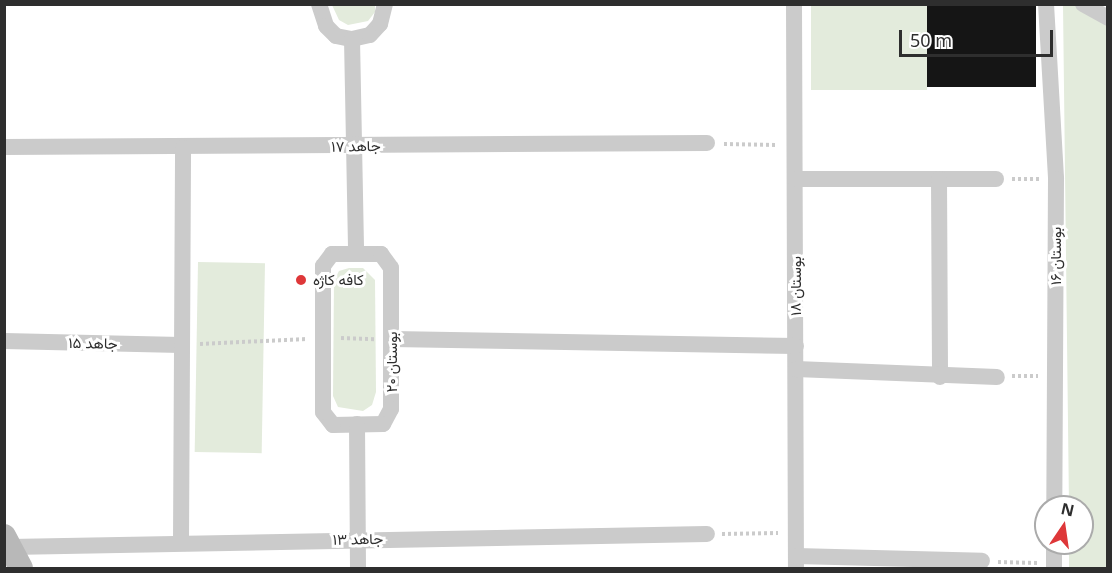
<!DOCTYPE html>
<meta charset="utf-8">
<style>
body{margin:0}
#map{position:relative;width:1112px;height:573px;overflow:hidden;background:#fff;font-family:"Noto Sans",Vazirmatn,sans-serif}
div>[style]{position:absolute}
.green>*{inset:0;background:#e3ebdc;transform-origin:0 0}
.building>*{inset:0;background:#151515;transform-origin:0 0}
.path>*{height:4px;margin-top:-2px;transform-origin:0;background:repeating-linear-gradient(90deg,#cbcbcb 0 3px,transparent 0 6px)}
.street>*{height:16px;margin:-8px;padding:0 8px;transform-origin:8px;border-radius:8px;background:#cbcbcb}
.secondary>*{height:24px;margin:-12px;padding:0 12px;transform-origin:12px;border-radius:12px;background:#b8b8b8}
.dots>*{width:16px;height:16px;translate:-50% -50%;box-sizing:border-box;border:3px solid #fff;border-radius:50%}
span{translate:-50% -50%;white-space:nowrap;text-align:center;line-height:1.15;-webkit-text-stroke:6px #fff;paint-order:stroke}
.street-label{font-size:15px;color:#2e2e2e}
.poi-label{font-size:15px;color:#2e2e2e}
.left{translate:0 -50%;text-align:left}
.frame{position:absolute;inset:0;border:6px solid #2e2e2e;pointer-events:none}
.north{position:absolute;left:1034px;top:495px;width:60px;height:60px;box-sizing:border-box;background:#fff;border:2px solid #ababab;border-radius:50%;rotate:13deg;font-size:16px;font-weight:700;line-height:24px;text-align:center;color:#2e2e2e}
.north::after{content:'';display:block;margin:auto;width:21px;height:27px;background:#de3739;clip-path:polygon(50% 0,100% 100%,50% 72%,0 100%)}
.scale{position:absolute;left:899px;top:30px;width:154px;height:27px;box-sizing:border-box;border:3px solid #2e2e2e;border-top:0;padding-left:8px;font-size:18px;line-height:21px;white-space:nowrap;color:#2e2e2e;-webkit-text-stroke:4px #fff;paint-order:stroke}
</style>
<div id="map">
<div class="green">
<div style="clip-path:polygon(332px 5px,375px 5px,375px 12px,368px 21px,348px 25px,339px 20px)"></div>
<div style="left:811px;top:5px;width:116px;height:85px"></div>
<div style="clip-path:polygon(1063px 5px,1077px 5px,1107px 24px,1107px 568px,1069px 568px,1069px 543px,1082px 543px,1082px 507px,1069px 507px)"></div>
<div style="left:198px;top:262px;width:67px;height:190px;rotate:1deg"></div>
<div style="clip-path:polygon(349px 268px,363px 268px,375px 280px,376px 392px,372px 405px,363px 411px,338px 407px,333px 396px,334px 280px,339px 271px)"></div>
</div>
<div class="building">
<div style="left:927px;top:4px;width:109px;height:83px"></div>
</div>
<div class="path">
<div style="left:724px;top:144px;width:52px;rotate:1.1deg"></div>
<div style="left:1012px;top:179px;width:28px"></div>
<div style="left:341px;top:338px;width:34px;rotate:2deg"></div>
<div style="left:200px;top:344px;width:107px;rotate:-2.7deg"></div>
<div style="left:1012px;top:376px;width:26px"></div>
<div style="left:722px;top:534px;width:56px;rotate:-1deg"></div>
<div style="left:998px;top:562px;width:40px;rotate:1.4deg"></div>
</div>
<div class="street">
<div style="left:319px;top:4px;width:23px;rotate:72deg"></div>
<div style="left:326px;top:26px;width:14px;rotate:45deg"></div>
<div style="left:336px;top:36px;width:16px;rotate:11deg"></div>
<div style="left:352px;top:39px;width:18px;rotate:-13deg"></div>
<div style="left:370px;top:35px;width:15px;rotate:-48deg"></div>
<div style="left:380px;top:24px;width:21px;rotate:-76deg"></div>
<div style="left:794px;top:4px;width:564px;rotate:89.8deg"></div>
<div style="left:1046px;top:4px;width:175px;rotate:86.7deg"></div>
<div style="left:1056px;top:179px;width:328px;rotate:90.3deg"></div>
<div style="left:1083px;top:4px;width:29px;rotate:29deg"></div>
<div style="left:352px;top:39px;width:214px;rotate:88.9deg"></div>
<div style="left:4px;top:147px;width:703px;rotate:-0.33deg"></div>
<div style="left:795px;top:179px;width:201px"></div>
<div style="left:939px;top:179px;width:198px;rotate:89.7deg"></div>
<div style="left:332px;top:254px;width:49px"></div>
<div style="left:381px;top:254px;width:17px;rotate:54deg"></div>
<div style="left:391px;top:268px;width:141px;rotate:90deg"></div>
<div style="left:391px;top:409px;width:17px;rotate:118deg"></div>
<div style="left:383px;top:424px;width:50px;rotate:178.9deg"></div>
<div style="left:333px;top:425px;width:16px;rotate:-128deg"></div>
<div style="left:323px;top:412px;width:146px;rotate:-90deg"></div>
<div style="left:323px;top:266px;width:15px;rotate:-53deg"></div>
<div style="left:392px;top:339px;width:404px;rotate:1deg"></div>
<div style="left:4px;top:341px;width:177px;rotate:1.3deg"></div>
<div style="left:796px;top:369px;width:201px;rotate:2.3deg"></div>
<div style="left:357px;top:424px;width:144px;rotate:89.6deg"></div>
<div style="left:181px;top:542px;width:394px;rotate:-89.7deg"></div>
<div style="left:10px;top:547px;width:697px;rotate:-1.07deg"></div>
<div style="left:796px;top:556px;width:186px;rotate:1.5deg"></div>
<div style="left:1054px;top:568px;width:25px;rotate:-90deg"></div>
</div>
<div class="secondary">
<div style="left:4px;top:536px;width:36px;rotate:62deg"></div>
</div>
<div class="dots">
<div style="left:301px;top:280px;background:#de3739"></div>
</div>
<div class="street-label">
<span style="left:356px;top:146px;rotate:-1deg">جاهد ۱۷</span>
<span style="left:1056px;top:256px;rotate:-90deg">بوستان ۱۶</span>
<span style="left:796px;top:286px;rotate:-90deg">بوستان ۱۸</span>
<span style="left:93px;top:343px;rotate:1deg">جاهد ۱۵</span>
<span style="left:392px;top:362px;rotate:-90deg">بوستان ۲۰</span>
<span style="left:358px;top:539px;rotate:-1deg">جاهد ۱۳</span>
</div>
<div class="poi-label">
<span class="left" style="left:313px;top:280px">کافه کاژه</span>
</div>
<div class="frame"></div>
<div class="north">N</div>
<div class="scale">50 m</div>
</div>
